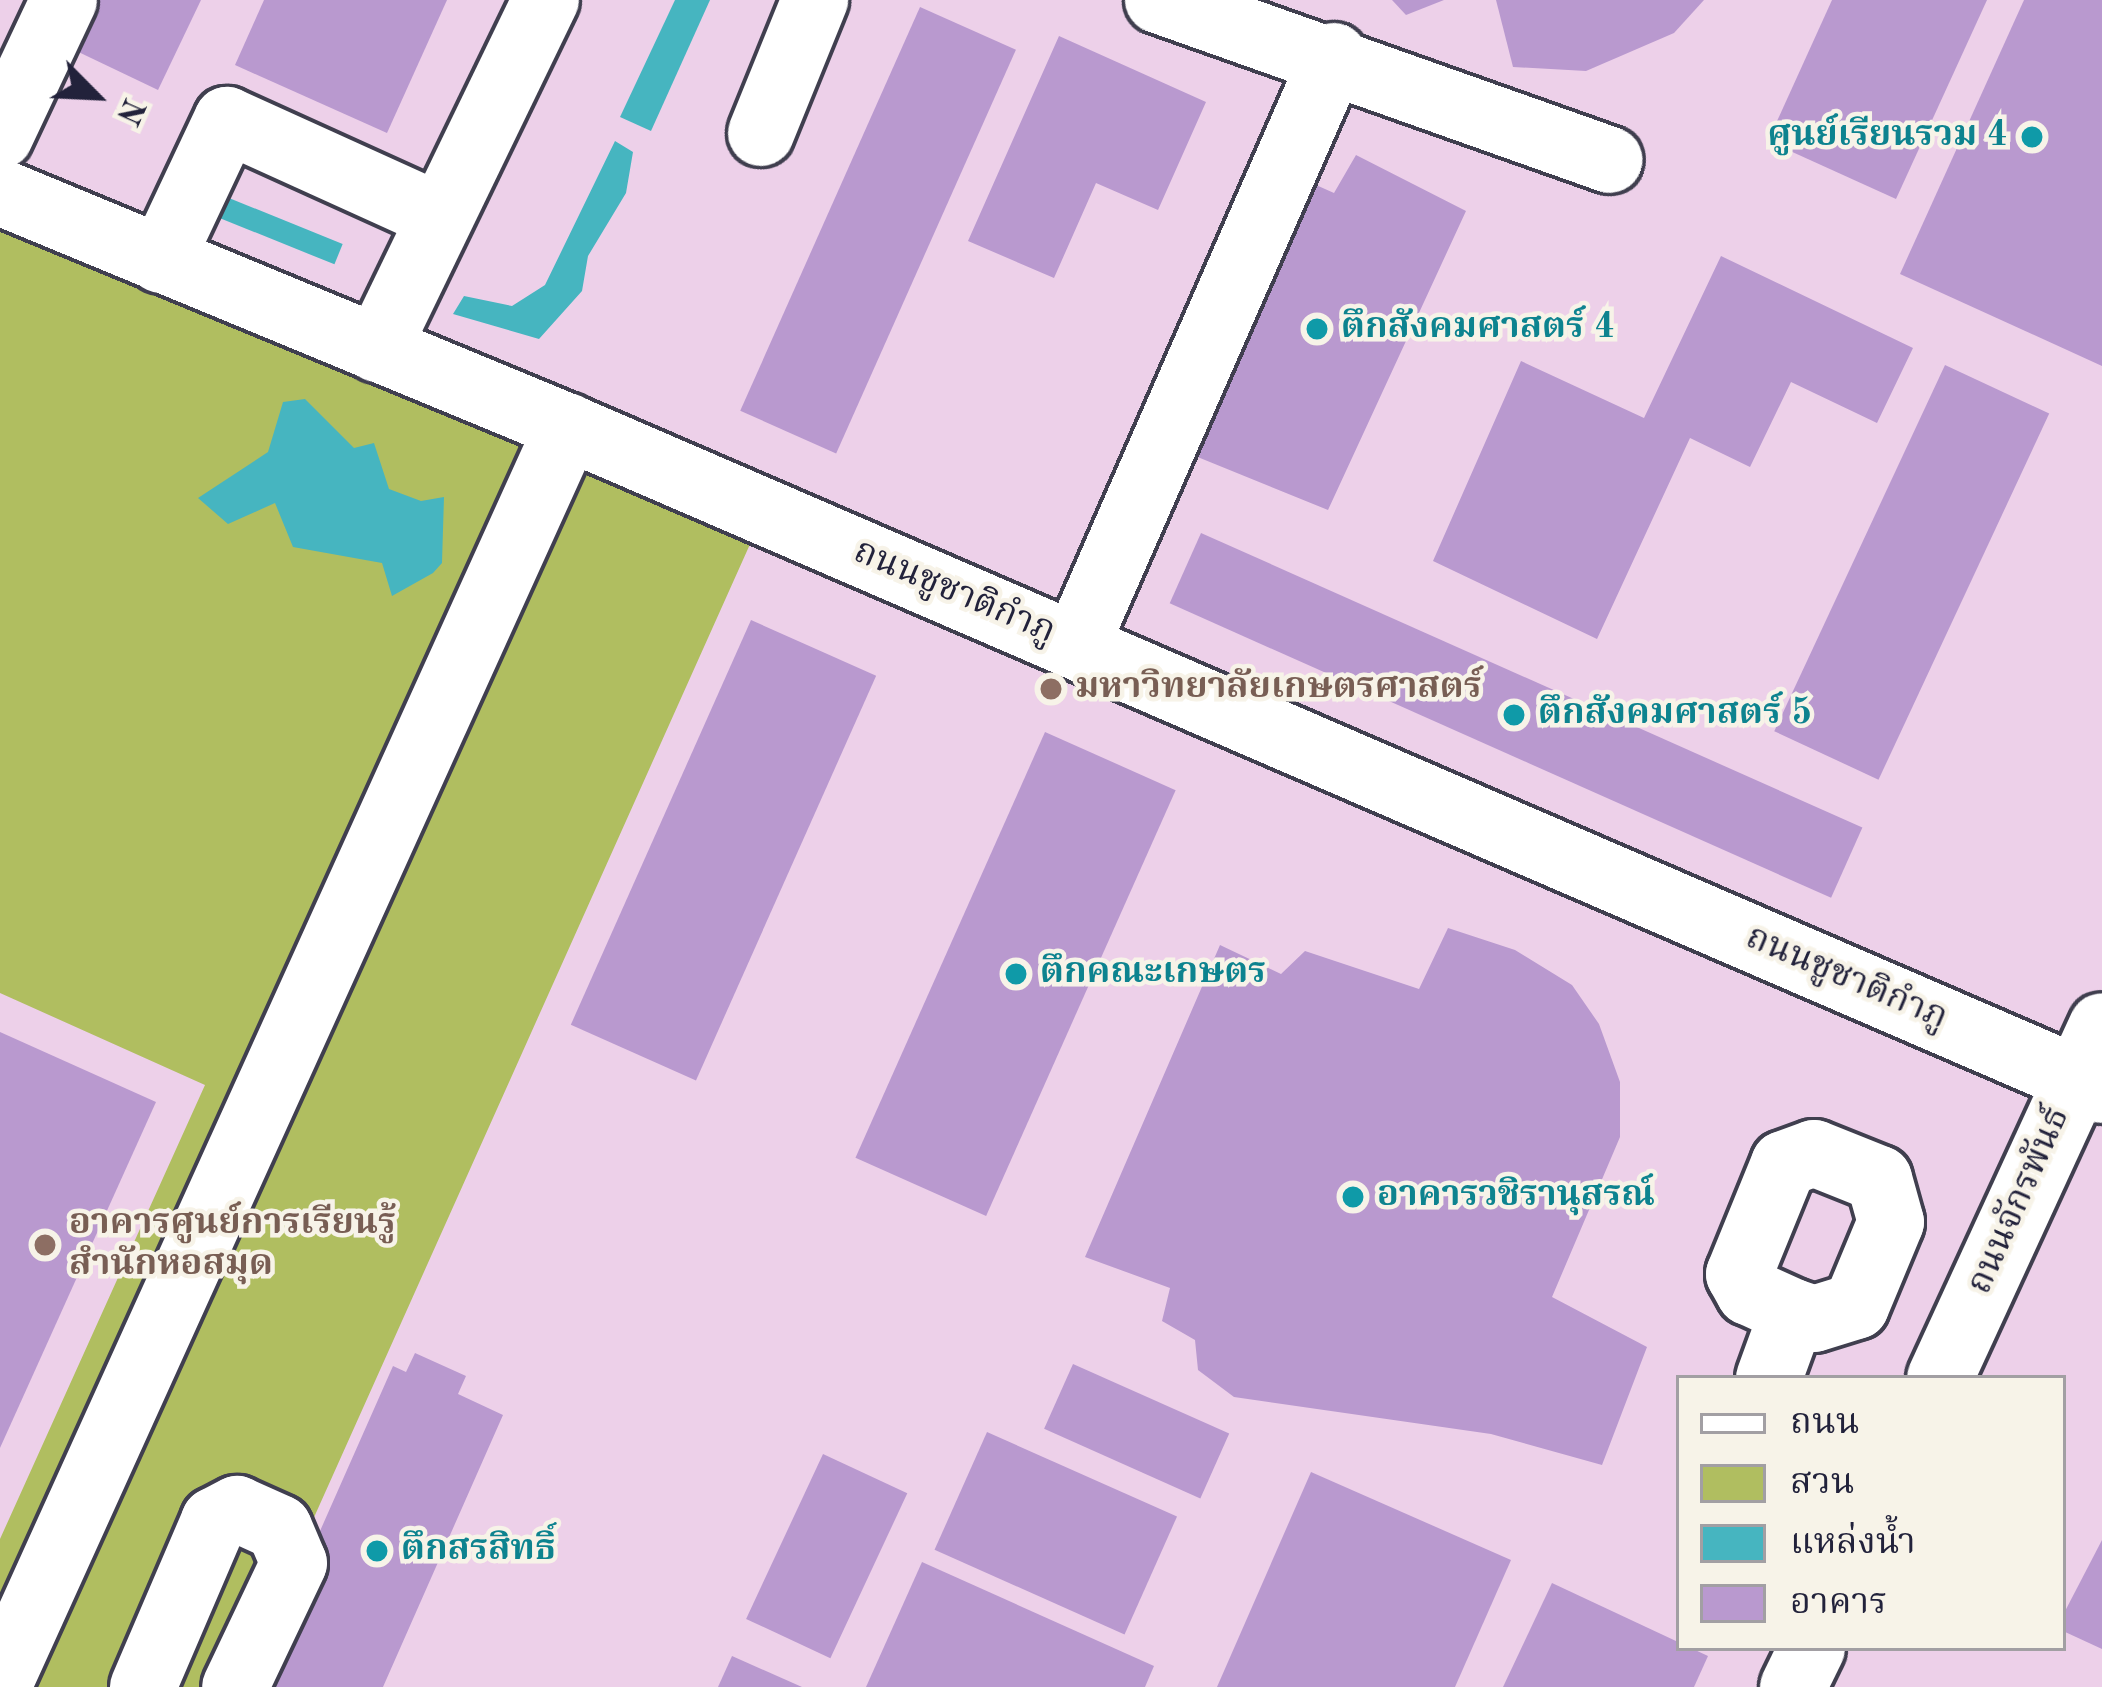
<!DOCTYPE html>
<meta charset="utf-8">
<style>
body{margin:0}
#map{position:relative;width:2102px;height:1687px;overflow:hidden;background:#e9e2c0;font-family:"Old Standard TT","Noto Serif Thai",serif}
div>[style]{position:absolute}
.built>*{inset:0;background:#edd0e9}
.green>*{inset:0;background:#b0be60}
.water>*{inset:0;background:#46b5c0;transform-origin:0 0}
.building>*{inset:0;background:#b999cf;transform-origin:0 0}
.roads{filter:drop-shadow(3px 0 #403f4f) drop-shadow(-3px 0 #403f4f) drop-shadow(0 3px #403f4f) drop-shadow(0 -3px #403f4f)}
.minor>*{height:66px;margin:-33px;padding:0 33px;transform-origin:33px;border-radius:33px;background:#fff}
.dots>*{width:33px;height:33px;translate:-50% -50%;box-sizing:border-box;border:6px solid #f7f3e8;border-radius:50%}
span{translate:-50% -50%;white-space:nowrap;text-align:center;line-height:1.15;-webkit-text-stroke:9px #f7f3e8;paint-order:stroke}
.culture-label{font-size:36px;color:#0d838f;font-weight:700}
.right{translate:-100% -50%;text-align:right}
.left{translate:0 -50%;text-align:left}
.street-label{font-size:36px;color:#22223b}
.education-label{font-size:36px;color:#785e54;font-weight:700}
.legend{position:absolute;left:1676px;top:1375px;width:390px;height:276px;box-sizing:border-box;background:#f7f3e8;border:3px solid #a29fa3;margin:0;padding:15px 21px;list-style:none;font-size:36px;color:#22223b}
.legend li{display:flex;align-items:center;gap:24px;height:60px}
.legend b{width:60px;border:3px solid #a29fa3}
.north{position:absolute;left:36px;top:36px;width:120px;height:120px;-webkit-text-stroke:9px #f7f3e8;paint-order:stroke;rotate:114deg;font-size:33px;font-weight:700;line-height:48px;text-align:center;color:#22223b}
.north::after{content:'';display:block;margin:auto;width:42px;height:54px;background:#22223b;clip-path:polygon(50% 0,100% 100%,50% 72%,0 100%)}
</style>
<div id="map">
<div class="built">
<div style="clip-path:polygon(evenodd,0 0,2102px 0,2102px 1687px,0 1687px,0 0,1679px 1378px,2063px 1378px,2063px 1648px,1679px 1648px,1679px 1378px)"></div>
</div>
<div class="green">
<div style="clip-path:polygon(0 208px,568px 427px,764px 513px,238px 1687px,0 1687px,0 1539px,205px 1085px,0 993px)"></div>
</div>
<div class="water">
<div style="clip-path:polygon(675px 0,710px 0,651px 131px,620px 117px)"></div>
<div style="clip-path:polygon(615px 141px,633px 152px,626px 193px,588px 256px,582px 291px,539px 339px,453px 314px,464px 296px,512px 306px,545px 285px)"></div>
<div style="left:224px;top:196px;width:128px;height:22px;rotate:22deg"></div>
<div style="clip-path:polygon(305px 399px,354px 448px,374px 443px,389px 489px,421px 501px,444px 497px,442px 563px,433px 573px,392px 596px,382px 563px,293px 547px,275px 503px,228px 524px,198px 498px,268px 452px,283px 402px)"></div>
</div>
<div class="building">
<div style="clip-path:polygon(91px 0,201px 0,158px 90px,68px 47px)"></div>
<div style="clip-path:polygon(264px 0,447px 0,387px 133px,235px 65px)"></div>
<div style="clip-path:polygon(1392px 0,1444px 0,1406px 15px)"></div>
<div style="clip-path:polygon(1496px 0,1704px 0,1674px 33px,1586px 71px,1513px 67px)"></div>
<div style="clip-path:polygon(1832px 0,1987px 0,1896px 199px,1768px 141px)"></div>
<div style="clip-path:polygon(2024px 0,2102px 0,2102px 366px,1900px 274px)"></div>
<div style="left:920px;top:7px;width:105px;height:442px;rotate:24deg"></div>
<div style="clip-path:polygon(1059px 36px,1206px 102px,1158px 210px,1096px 183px,1054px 278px,968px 241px)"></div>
<div style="clip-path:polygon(1356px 155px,1466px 211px,1328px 510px,1173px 447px,1289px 173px,1334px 193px)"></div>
<div style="clip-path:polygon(1721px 256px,1913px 348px,1877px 423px,1791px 382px,1750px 467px,1690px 438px,1597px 639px,1433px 561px,1521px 361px,1644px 418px)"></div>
<div style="left:1945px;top:365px;width:115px;height:404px;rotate:25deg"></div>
<div style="left:1201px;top:533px;width:724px;height:77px;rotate:24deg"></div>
<div style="left:751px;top:620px;width:137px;height:443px;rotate:24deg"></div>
<div style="left:1045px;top:732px;width:143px;height:466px;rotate:24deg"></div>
<div style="clip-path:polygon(1448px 928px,1515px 950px,1572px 985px,1599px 1024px,1620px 1082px,1620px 1137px,1552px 1297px,1647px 1347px,1602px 1465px,1491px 1434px,1234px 1397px,1198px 1370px,1195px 1340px,1162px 1321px,1170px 1288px,1085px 1257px,1220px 945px,1281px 974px,1305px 951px,1419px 989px)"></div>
<div style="clip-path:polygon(0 1032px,156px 1102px,0 1448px)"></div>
<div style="clip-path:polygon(415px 1353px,466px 1376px,458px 1394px,503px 1415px,383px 1687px,251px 1687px,393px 1366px,406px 1372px)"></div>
<div style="left:1073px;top:1364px;width:171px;height:71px;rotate:24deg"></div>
<div style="left:987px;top:1432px;width:208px;height:129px;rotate:24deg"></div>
<div style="left:823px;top:1454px;width:93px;height:182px;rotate:25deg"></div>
<div style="clip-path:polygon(1311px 1472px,1511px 1560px,1455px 1687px,1217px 1687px)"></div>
<div style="clip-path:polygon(2102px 1540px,2102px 1649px,2063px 1631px,2063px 1615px)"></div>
<div style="clip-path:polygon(922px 1562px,1154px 1666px,1145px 1687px,866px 1687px)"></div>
<div style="clip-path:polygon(1552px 1583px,1708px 1656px,1694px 1687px,1503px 1687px)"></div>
<div style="clip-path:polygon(732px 1656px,802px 1687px,718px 1687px)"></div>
</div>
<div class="roads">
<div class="minor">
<div style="left:1158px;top:0;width:479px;rotate:19.5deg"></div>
<div style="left:761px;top:133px;width:144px;rotate:-67.9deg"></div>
<div style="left:0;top:136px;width:150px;rotate:-64.8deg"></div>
<div style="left:0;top:192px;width:615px;rotate:22.48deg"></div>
<div style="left:568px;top:427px;width:1671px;rotate:23.37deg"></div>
<div style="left:161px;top:260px;width:155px;rotate:-64.8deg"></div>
<div style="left:227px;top:120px;width:233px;rotate:24.4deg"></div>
<div style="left:377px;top:349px;width:388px;rotate:-64.2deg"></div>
<div style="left:1076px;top:645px;width:643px;rotate:-66.35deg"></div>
<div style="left:1769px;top:1378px;width:70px;rotate:-70deg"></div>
<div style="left:1793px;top:1312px;width:22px;rotate:18deg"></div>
<div style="left:1814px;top:1319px;width:44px;rotate:-17.2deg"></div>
<div style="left:1856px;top:1306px;width:91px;rotate:-67.4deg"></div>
<div style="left:1891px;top:1222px;width:45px;rotate:-105.6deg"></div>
<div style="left:1879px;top:1179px;width:70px;rotate:-158.2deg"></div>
<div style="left:1814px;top:1153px;width:32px;rotate:160deg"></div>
<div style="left:1784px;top:1164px;width:119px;rotate:112.2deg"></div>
<div style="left:1739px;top:1274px;width:21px;rotate:61deg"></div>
<div style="left:1749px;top:1292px;width:48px;rotate:24.4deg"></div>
<div style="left:1940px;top:1378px;width:387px;rotate:-65.3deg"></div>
<div style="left:0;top:1682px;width:1378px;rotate:-65.65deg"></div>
<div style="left:143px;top:1687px;width:181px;rotate:-66.8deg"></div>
<div style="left:214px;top:1521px;width:26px;rotate:-28deg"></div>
<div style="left:237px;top:1509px;width:46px;rotate:24.3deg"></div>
<div style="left:279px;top:1528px;width:38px;rotate:67deg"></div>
<div style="left:294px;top:1563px;width:137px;rotate:115.4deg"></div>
<div style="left:1793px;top:1687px;width:43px;rotate:-64deg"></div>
</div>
</div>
<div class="dots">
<div style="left:2032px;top:137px;background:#0f9aa8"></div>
<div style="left:1317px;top:329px;background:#0f9aa8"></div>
<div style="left:1051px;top:689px;background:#8d6e63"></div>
<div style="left:1514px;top:715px;background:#0f9aa8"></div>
<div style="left:1016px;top:974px;background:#0f9aa8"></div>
<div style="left:1353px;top:1197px;background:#0f9aa8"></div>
<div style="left:45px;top:1245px;background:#8d6e63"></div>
<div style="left:377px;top:1551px;background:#0f9aa8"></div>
</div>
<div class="culture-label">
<span class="right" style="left:2008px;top:137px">ศูนย์เรียนรวม 4</span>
<span class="left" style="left:1341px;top:329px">ตึกสังคมศาสตร์ 4</span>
<span class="left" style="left:1538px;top:715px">ตึกสังคมศาสตร์ 5</span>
<span class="left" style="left:1040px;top:974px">ตึกคณะเกษตร</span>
<span class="left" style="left:1377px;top:1197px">อาคารวชิรานุสรณ์</span>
<span class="left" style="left:401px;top:1551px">ตึกสรสิทธิ์</span>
</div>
<div class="street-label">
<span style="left:954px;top:593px;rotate:23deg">ถนนชูชาติกำภู</span>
<span style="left:1846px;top:979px;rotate:23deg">ถนนชูชาติกำภู</span>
<span style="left:2020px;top:1201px;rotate:-66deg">ถนนจักรพันธ์</span>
</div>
<div class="education-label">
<span class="left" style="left:1075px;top:689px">มหาวิทยาลัยเกษตรศาสตร์</span>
<span class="left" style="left:69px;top:1245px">อาคารศูนย์การเรียนรู้<br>สำนักหอสมุด</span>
</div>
<ul class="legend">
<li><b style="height:15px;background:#fff"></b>ถนน</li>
<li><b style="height:33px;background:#b0be60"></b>สวน</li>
<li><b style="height:33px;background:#46b5c0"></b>แหล่งน้ำ</li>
<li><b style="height:33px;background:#b999cf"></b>อาคาร</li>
</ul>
<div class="north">N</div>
</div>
